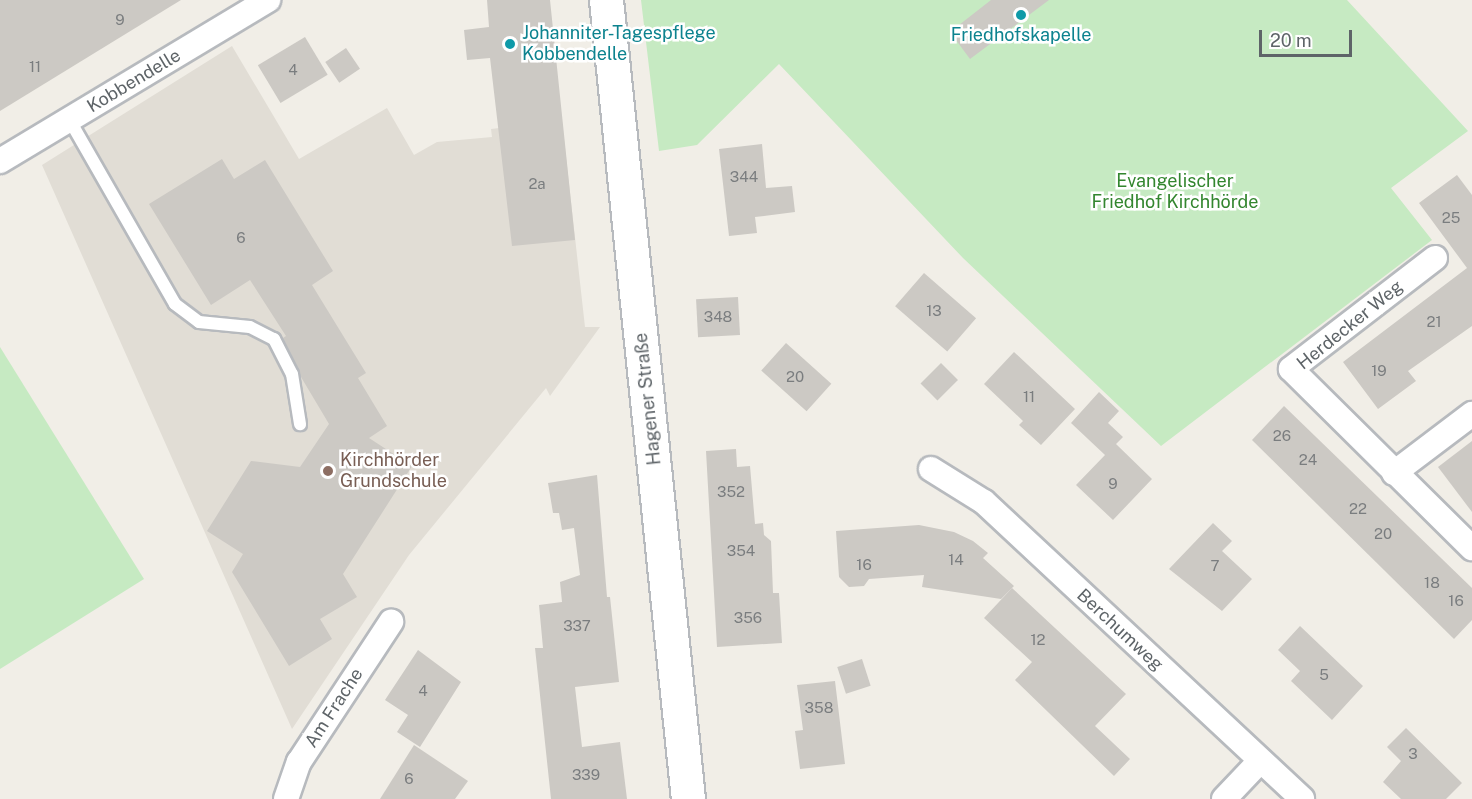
<!DOCTYPE html>
<meta charset="utf-8">
<style>
body{margin:0}
#map{position:relative;width:1472px;height:799px;overflow:hidden;background:#f1eee7;font-family:"Public Sans",sans-serif}
div>[style]{position:absolute}
.education>*{inset:0;background:#e1ddd5}
.green>*{inset:0;background:#c6eac2}
.building>*{inset:0;background:#ccc9c4;transform-origin:0 0}
.roads{filter:drop-shadow(2px 0 #b7babe) drop-shadow(-2px 0 #b7babe) drop-shadow(0 2px #b7babe) drop-shadow(0 -2px #b7babe)}
.lane>*{height:12px;margin:-6px;padding:0 6px;transform-origin:6px;border-radius:6px;background:#fff}
.street>*{height:24px;margin:-12px;padding:0 12px;transform-origin:12px;border-radius:12px;background:#fff}
.secondary>*{height:33px;margin:-16.5px;padding:0 16.5px;transform-origin:16.5px;border-radius:16.5px;background:#fff}
.dots>*{width:16px;height:16px;translate:-50% -50%;box-sizing:border-box;border:3px solid #fff;border-radius:50%}
span{translate:-50% -50%;white-space:nowrap;text-align:center;line-height:1.15;-webkit-text-stroke:5px #fff;paint-order:stroke}
.number-label{font-size:15px;color:#7a7d7f}
.number-label span{-webkit-text-stroke-width:0}
.culture-label{font-size:18px;color:#0d838f}
.left{translate:0 -50%;text-align:left}
.street-label{font-size:18px;color:#5e6468}
.park-label{font-size:18px;color:#33862f}
.education-label{font-size:18px;color:#785e54}
.scale{position:absolute;left:1259px;top:30px;width:93px;height:27px;box-sizing:border-box;border:3px solid #5e6468;border-top:0;padding-left:8px;font-size:18px;line-height:21px;white-space:nowrap;color:#5e6468;-webkit-text-stroke:4px #fff;paint-order:stroke}
</style>
<div id="map">
<div class="education">
<div style="clip-path:polygon(232px 46px,299px 159px,387px 108px,414px 155px,437px 142px,492px 137px,491px 129px,562px 121px,585px 327px,600px 327px,550px 396px,546px 388px,409px 555px,292px 729px,42px 165px)"></div>
</div>
<div class="green">
<div style="clip-path:polygon(641px 0,1347px 0,1468px 131px,1391px 188px,1432px 240px,1161px 446px,963px 258px,779px 64px,697px 145px,659px 151px)"></div>
<div style="clip-path:polygon(0 347px,144px 579px,0 669px)"></div>
</div>
<div class="building">
<div style="clip-path:polygon(0 0,181px 0,0 111px)"></div>
<div style="clip-path:polygon(487px 0,550px 0,575px 240px,512px 246px,490px 58px,467px 60px,464px 30px,489px 27px)"></div>
<div style="clip-path:polygon(991px 0,1049px 0,970px 59px,950px 32px)"></div>
<div style="left:305px;top:37px;width:44px;height:55px;rotate:59deg"></div>
<div style="left:346px;top:48px;width:25px;height:25px;rotate:56deg"></div>
<div style="clip-path:polygon(762px 144px,766px 188px,792px 186px,795px 212px,755px 217px,757px 233px,729px 236px,719px 149px)"></div>
<div style="clip-path:polygon(222px 159px,234px 179px,265px 160px,333px 271px,312px 285px,366px 373px,358px 378px,387px 426px,369px 438px,412px 466px,343px 574px,357px 597px,320px 619px,332px 639px,289px 666px,232px 572px,243px 554px,207px 531px,251px 461px,300px 467px,329px 424px,301px 377px,283px 338px,286px 336px,250px 280px,211px 305px,149px 204px)"></div>
<div style="clip-path:polygon(1457px 175px,1472px 195px,1472px 326px,1408px 371px,1416px 381px,1378px 409px,1343px 362px,1467px 268px,1419px 203px)"></div>
<div style="left:924px;top:273px;width:69px;height:44px;rotate:41deg"></div>
<div style="left:738px;top:297px;width:38px;height:42px;rotate:87deg"></div>
<div style="left:786px;top:343px;width:61px;height:37px;rotate:42deg"></div>
<div style="clip-path:polygon(1014px 352px,1075px 409px,1041px 445px,1019px 425px,1023px 421px,984px 384px)"></div>
<div style="left:941px;top:363px;width:24px;height:29px;rotate:45deg"></div>
<div style="clip-path:polygon(1099px 392px,1119px 411px,1108px 423px,1123px 437px,1116px 444px,1152px 479px,1113px 520px,1076px 485px,1105px 455px,1071px 423px)"></div>
<div style="clip-path:polygon(1284px 406px,1472px 588px,1472px 620px,1454px 639px,1252px 440px)"></div>
<div style="clip-path:polygon(1472px 441px,1472px 512px,1438px 467px)"></div>
<div style="clip-path:polygon(736px 449px,737px 467px,750px 466px,755px 524px,763px 523px,764px 535px,771px 541px,773px 593px,779px 593px,782px 643px,717px 647px,706px 451px)"></div>
<div style="clip-path:polygon(597px 475px,607px 597px,610px 597px,619px 682px,575px 687px,582px 747px,620px 742px,627px 799px,551px 799px,535px 648px,543px 648px,539px 605px,562px 602px,560px 582px,580px 575px,574px 528px,562px 530px,559px 513px,553px 513px,548px 483px)"></div>
<div style="clip-path:polygon(1213px 523px,1232px 541px,1222px 551px,1252px 579px,1222px 611px,1169px 569px)"></div>
<div style="clip-path:polygon(919px 525px,954px 532px,973px 541px,988px 553px,983px 558px,1014px 586px,1001px 599px,922px 587px,924px 575px,869px 579px,864px 586px,849px 587px,839px 577px,836px 531px)"></div>
<div style="clip-path:polygon(1012px 588px,1126px 694px,1095px 726px,1130px 759px,1114px 776px,1015px 680px,1032px 662px,984px 618px)"></div>
<div style="clip-path:polygon(1300px 626px,1363px 686px,1332px 720px,1291px 681px,1300px 671px,1278px 650px)"></div>
<div style="clip-path:polygon(418px 650px,461px 682px,420px 747px,397px 732px,408px 715px,385px 700px)"></div>
<div style="left:862px;top:659px;width:28px;height:26px;rotate:72deg"></div>
<div style="clip-path:polygon(835px 681px,845px 764px,800px 769px,795px 731px,803px 730px,797px 685px)"></div>
<div style="clip-path:polygon(1406px 728px,1462px 783px,1446px 799px,1401px 799px,1383px 782px,1401px 761px,1387px 747px)"></div>
<div style="clip-path:polygon(414px 745px,468px 781px,455px 799px,380px 799px)"></div>
</div>
<div class="roads">
<div class="lane">
<div style="left:69px;top:119px;width:213px;rotate:60.2deg"></div>
<div style="left:175px;top:304px;width:30px;rotate:37deg"></div>
<div style="left:199px;top:322px;width:51px;rotate:5.6deg"></div>
<div style="left:250px;top:327px;width:27px;rotate:27deg"></div>
<div style="left:274px;top:339px;width:39px;rotate:63deg"></div>
<div style="left:292px;top:374px;width:51px;rotate:80.9deg"></div>
</div>
<div class="street">
<div style="left:0;top:161px;width:313px;rotate:-31deg"></div>
<div style="left:1435px;top:258px;width:182px;rotate:142.4deg"></div>
<div style="left:1291px;top:369px;width:255px;rotate:44.7deg"></div>
<div style="left:931px;top:469px;width:62px;rotate:31.9deg"></div>
<div style="left:984px;top:502px;width:435px;rotate:43deg"></div>
<div style="left:1394px;top:473px;width:98px;rotate:-37.1deg"></div>
<div style="left:286px;top:799px;width:39px;rotate:-71deg"></div>
<div style="left:299px;top:762px;width:168px;rotate:-56.7deg"></div>
<div style="left:1224px;top:799px;width:52px;rotate:-46.5deg"></div>
</div>
<div class="secondary">
<div style="left:606px;top:0;width:803px;rotate:84.14deg"></div>
</div>
</div>
<div class="dots">
<div style="left:1021px;top:15px;background:#0f9aa8"></div>
<div style="left:510px;top:44px;background:#0f9aa8"></div>
<div style="left:328px;top:471px;background:#8d6e63"></div>
</div>
<div class="number-label">
<span style="left:120px;top:20px">9</span>
<span style="left:35px;top:67px">11</span>
<span style="left:293px;top:70px">4</span>
<span style="left:744px;top:177px">344</span>
<span style="left:537px;top:184px">2a</span>
<span style="left:1451px;top:218px">25</span>
<span style="left:241px;top:238px">6</span>
<span style="left:934px;top:311px">13</span>
<span style="left:718px;top:317px">348</span>
<span style="left:1434px;top:322px">21</span>
<span style="left:1379px;top:371px">19</span>
<span style="left:795px;top:377px">20</span>
<span style="left:1029px;top:397px">11</span>
<span style="left:1282px;top:436px">26</span>
<span style="left:1308px;top:460px">24</span>
<span style="left:1113px;top:484px">9</span>
<span style="left:731px;top:492px">352</span>
<span style="left:1358px;top:509px">22</span>
<span style="left:1383px;top:534px">20</span>
<span style="left:741px;top:551px">354</span>
<span style="left:956px;top:560px">14</span>
<span style="left:864px;top:565px">16</span>
<span style="left:1215px;top:566px">7</span>
<span style="left:1432px;top:583px">18</span>
<span style="left:1456px;top:601px">16</span>
<span style="left:748px;top:618px">356</span>
<span style="left:577px;top:626px">337</span>
<span style="left:1038px;top:640px">12</span>
<span style="left:1324px;top:675px">5</span>
<span style="left:423px;top:691px">4</span>
<span style="left:819px;top:708px">358</span>
<span style="left:1413px;top:754px">3</span>
<span style="left:586px;top:775px">339</span>
<span style="left:409px;top:779px">6</span>
</div>
<div class="culture-label">
<span class="left" style="left:522px;top:44px">Johanniter-Tagespflege<br>Kobbendelle</span>
<span style="left:1021px;top:35px">Friedhofskapelle</span>
</div>
<div class="street-label">
<span style="left:134px;top:81px;rotate:-31deg">Kobbendelle</span>
<span style="left:1350px;top:325px;rotate:-39deg">Herdecker Weg</span>
<span style="left:648px;top:399px;rotate:-96deg">Hagener Straße</span>
<span style="left:1120px;top:630px;rotate:43deg">Berchumweg</span>
<span style="left:334px;top:708px;rotate:-57deg">Am Frache</span>
</div>
<div class="park-label">
<span style="left:1175px;top:192px">Evangelischer<br>Friedhof Kirchhörde</span>
</div>
<div class="education-label">
<span class="left" style="left:340px;top:471px">Kirchhörder<br>Grundschule</span>
</div>
<div class="scale">20 m</div>
</div>
